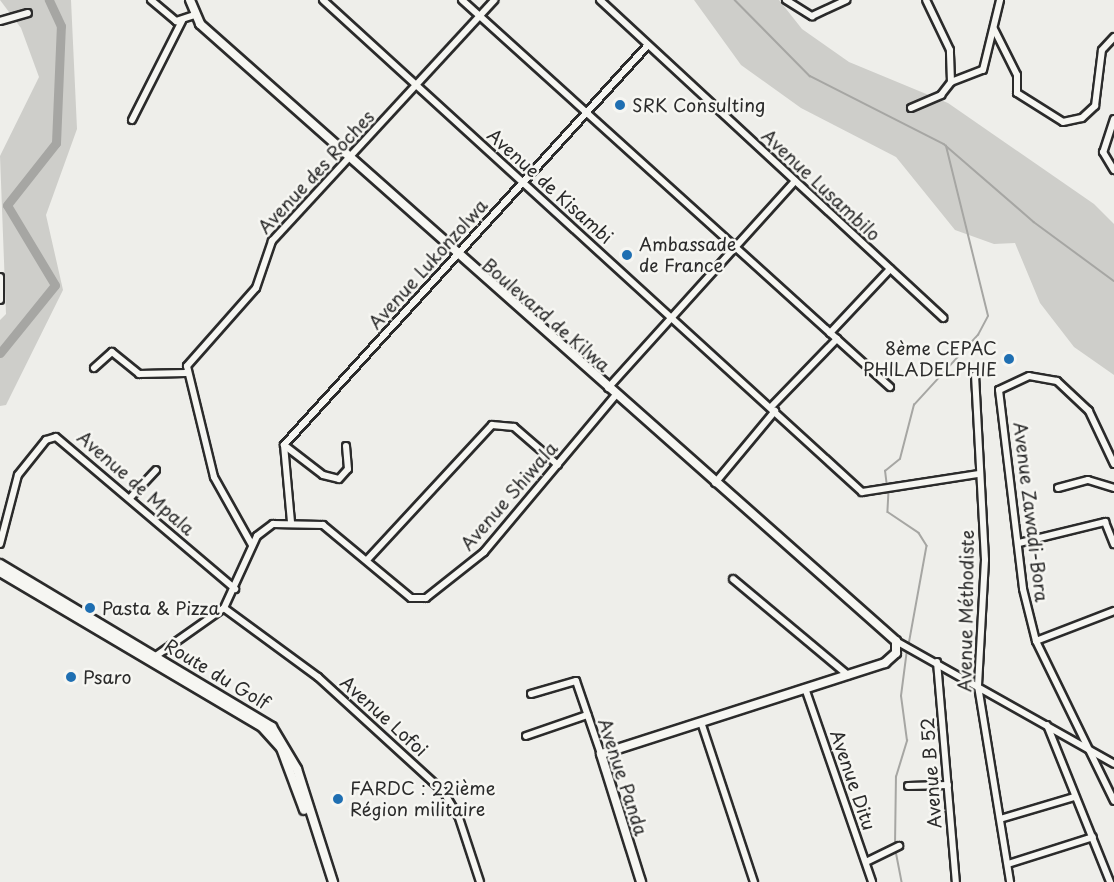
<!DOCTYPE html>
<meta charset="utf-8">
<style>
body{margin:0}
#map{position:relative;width:1114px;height:882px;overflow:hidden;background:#eeeeea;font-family:"Playpen Sans",sans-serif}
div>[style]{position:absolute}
.green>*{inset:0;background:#cececa}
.stream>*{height:1.5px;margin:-0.75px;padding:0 0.75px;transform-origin:0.75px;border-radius:0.75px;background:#a6a6a3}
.river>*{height:9px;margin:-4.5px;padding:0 4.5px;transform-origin:4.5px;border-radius:4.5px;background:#a6a6a3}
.roads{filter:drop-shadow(2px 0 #2b2b2b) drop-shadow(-2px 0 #2b2b2b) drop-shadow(0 2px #2b2b2b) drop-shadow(0 -2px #2b2b2b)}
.minor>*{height:6px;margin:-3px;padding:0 3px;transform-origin:3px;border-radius:3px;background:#f6f6f2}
.tertiary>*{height:8px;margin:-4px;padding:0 4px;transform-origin:4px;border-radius:4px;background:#f6f6f2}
.secondary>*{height:8px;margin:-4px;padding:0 4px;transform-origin:4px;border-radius:4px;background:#f6f6f2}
.dots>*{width:16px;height:16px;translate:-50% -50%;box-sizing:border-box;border:3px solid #f6f6f2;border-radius:50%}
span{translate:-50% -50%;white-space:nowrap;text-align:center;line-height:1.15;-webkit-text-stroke:5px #f6f6f2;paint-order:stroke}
.poi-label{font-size:18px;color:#2b2b2b}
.left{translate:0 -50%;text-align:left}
.right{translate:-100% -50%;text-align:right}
.street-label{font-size:18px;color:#2b2b2b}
</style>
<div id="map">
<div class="green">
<div style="clip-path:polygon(0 0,71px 0,77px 129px,46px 215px,63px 290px,6px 405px,0 406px,0 320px,6px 314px,0 156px,39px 77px,21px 28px)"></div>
<div style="clip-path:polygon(694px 0,779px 0,802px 29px,849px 62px,948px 103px,1094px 204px,1114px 224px,1114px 375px,1074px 347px,1040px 303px,1015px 243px,994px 244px,955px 230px,896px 157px,801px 108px,741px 65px)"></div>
</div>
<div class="stream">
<div style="left:735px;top:0;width:107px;rotate:45.4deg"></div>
<div style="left:810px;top:76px;width:150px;rotate:26.9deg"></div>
<div style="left:944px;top:144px;width:119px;rotate:40.9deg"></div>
<div style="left:1034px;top:222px;width:99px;rotate:36.4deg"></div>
<div style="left:887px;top:487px;width:16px;rotate:-97deg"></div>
<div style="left:885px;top:471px;width:19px;rotate:-39deg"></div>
<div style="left:900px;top:459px;width:56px;rotate:-75.5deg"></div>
<div style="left:914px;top:405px;width:95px;rotate:-47.6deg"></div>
<div style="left:978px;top:335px;width:21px;rotate:-62deg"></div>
<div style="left:988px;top:316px;width:175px;rotate:-103.9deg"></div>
<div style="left:889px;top:491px;width:21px;rotate:93deg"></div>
<div style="left:888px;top:512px;width:37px;rotate:34deg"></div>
<div style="left:919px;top:533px;width:15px;rotate:58deg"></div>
<div style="left:927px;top:546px;width:101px;rotate:100.3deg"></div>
<div style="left:895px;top:846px;width:69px;rotate:-89.2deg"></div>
<div style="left:896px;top:777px;width:38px;rotate:-73deg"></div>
<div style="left:907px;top:741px;width:45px;rotate:-97.6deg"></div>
<div style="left:901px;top:696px;width:46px;rotate:-82.6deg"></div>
<div style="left:896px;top:851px;width:32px;rotate:79deg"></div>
</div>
<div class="river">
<div style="left:0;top:353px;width:87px;rotate:-51deg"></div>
<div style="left:55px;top:285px;width:93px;rotate:-121deg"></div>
<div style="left:7px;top:205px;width:79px;rotate:-51.7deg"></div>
<div style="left:56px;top:143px;width:117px;rotate:-87.6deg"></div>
<div style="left:61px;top:26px;width:29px;rotate:-115deg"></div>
</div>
<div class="roads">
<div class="minor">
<div style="left:151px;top:0;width:33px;rotate:40deg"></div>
<div style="left:176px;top:21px;width:19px;rotate:-18deg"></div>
<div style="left:323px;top:0;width:730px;rotate:42.39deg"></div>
<div style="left:862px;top:492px;width:117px;rotate:-8.8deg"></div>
<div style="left:462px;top:0;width:577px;rotate:42.12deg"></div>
<div style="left:600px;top:0;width:468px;rotate:42.8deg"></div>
<div style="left:786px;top:0;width:31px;rotate:32deg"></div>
<div style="left:812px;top:16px;width:38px;rotate:-25deg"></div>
<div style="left:0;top:21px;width:29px;rotate:-16deg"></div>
<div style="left:994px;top:29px;width:51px;rotate:63.4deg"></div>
<div style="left:1017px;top:75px;width:18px;rotate:90deg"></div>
<div style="left:1017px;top:93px;width:54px;rotate:32.2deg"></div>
<div style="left:1063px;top:122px;width:19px;rotate:-12deg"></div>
<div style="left:1082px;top:118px;width:18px;rotate:-43deg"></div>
<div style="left:1095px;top:106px;width:56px;rotate:-82.9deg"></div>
<div style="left:1102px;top:50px;width:18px;rotate:-47deg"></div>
<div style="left:951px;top:82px;width:34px;rotate:-21deg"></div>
<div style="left:983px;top:70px;width:72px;rotate:-76.3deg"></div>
<div style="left:911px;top:108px;width:33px;rotate:-23deg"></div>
<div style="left:941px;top:95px;width:16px;rotate:-52deg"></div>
<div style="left:951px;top:82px;width:32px;rotate:-92deg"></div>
<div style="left:950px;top:50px;width:55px;rotate:-115.6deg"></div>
<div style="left:1114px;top:119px;width:35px;rotate:108deg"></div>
<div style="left:1103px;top:152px;width:21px;rotate:59deg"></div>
<div style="left:132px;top:120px;width:111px;rotate:-63.2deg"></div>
<div style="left:0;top:277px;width:23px;rotate:90deg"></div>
<div style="left:830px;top:333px;width:88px;rotate:-46.8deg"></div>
<div style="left:94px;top:368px;width:24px;rotate:-42deg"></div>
<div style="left:112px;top:352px;width:35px;rotate:39deg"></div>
<div style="left:139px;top:374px;width:47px;rotate:-1.2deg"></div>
<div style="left:975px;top:375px;width:185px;rotate:86.9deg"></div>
<div style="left:985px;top:560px;width:126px;rotate:93.2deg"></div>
<div style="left:978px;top:686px;width:199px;rotate:80.7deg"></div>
<div style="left:608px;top:388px;width:279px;rotate:-47.9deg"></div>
<div style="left:771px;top:407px;width:95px;rotate:-45.9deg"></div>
<div style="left:284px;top:445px;width:49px;rotate:37.6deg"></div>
<div style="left:323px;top:475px;width:16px;rotate:14deg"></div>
<div style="left:339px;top:479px;width:13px;rotate:-48deg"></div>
<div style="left:348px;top:469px;width:23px;rotate:-95deg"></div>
<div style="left:1114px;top:464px;width:59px;rotate:-115.3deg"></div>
<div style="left:1089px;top:411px;width:44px;rotate:-136.8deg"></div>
<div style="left:1057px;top:381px;width:28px;rotate:-170deg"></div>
<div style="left:1029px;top:376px;width:33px;rotate:155deg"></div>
<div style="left:999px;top:390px;width:200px;rotate:83.1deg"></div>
<div style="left:1023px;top:589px;width:54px;rotate:76deg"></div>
<div style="left:1036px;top:641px;width:178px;rotate:64deg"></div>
<div style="left:715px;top:483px;width:94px;rotate:-50.2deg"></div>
<div style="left:1058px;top:488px;width:31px;rotate:-15deg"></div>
<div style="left:1088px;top:480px;width:27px;rotate:17deg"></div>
<div style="left:130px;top:498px;width:38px;rotate:-47deg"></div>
<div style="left:291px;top:522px;width:77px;rotate:-95.2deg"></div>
<div style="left:284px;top:445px;width:541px;rotate:-47.7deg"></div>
<div style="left:1019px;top:543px;width:89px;rotate:-13.7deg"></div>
<div style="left:1105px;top:522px;width:24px;rotate:68deg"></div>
<div style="left:0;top:544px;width:71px;rotate:-75.4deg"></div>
<div style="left:18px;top:475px;width:45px;rotate:-51.3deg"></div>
<div style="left:46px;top:440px;width:10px;rotate:-17deg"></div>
<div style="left:56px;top:437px;width:235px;rotate:40.3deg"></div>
<div style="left:252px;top:545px;width:78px;rotate:-119.2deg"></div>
<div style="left:214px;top:477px;width:114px;rotate:-103.7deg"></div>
<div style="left:187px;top:366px;width:104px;rotate:-48.5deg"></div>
<div style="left:256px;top:288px;width:50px;rotate:-71.2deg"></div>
<div style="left:272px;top:241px;width:328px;rotate:-47.3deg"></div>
<div style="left:367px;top:560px;width:184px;rotate:-47.2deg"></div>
<div style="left:492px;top:425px;width:22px;rotate:5deg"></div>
<div style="left:514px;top:427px;width:58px;rotate:40.8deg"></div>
<div style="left:733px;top:579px;width:150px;rotate:39.9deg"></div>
<div style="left:224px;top:608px;width:117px;rotate:36.3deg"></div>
<div style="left:318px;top:677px;width:169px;rotate:42.4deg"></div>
<div style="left:443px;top:791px;width:31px;rotate:59deg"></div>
<div style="left:459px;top:818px;width:67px;rotate:71.8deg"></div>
<div style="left:896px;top:641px;width:250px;rotate:29.4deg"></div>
<div style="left:1036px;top:641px;width:84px;rotate:-21deg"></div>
<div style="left:153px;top:658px;width:87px;rotate:-35.2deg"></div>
<div style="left:224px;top:608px;width:79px;rotate:-65.4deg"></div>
<div style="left:257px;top:536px;width:20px;rotate:-37deg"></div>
<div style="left:273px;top:524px;width:50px;rotate:1.1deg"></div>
<div style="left:323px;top:525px;width:114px;rotate:39.7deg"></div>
<div style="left:411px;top:598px;width:15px"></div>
<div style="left:426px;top:598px;width:74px;rotate:-38.4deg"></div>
<div style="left:484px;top:552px;width:204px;rotate:-50deg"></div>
<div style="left:937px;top:662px;width:221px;rotate:85.1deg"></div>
<div style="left:805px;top:688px;width:205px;rotate:70.9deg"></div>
<div style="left:531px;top:694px;width:47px;rotate:-16.1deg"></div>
<div style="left:576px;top:681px;width:77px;rotate:71.1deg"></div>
<div style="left:701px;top:722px;width:169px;rotate:71.7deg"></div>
<div style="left:1047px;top:725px;width:169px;rotate:68.1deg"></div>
<div style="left:526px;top:736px;width:65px;rotate:-19deg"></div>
<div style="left:908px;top:786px;width:40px;rotate:-1.4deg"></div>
<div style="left:1000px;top:819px;width:77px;rotate:-16.6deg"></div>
<div style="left:866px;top:862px;width:37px;rotate:-26deg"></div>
<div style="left:1008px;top:864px;width:89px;rotate:-17.6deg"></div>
</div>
<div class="tertiary">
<div style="left:190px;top:0;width:26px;rotate:67deg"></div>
<div style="left:200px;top:24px;width:930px;rotate:41.56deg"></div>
<div style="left:896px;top:641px;width:12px;rotate:90deg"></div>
<div style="left:896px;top:653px;width:15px;rotate:138deg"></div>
<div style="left:885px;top:663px;width:298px;rotate:162.2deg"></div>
<div style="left:601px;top:754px;width:134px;rotate:72.6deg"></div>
</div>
<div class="secondary">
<div style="left:0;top:564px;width:317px;rotate:30.9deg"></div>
<div style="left:272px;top:727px;width:49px;rotate:59.2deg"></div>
<div style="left:297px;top:769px;width:119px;rotate:72.3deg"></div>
<div style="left:0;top:572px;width:304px;rotate:30.6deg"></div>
<div style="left:262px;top:727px;width:28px;rotate:48deg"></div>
<div style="left:281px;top:748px;width:66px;rotate:69.6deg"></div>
</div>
</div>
<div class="dots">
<div style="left:620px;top:105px;background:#1f6fb2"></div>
<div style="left:627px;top:255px;background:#1f6fb2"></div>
<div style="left:1009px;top:359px;background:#1f6fb2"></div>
<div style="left:90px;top:608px;background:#1f6fb2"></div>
<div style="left:71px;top:677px;background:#1f6fb2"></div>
<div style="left:338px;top:799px;background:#1f6fb2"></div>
</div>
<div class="poi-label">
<span class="left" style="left:632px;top:105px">SRK Consulting</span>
<span class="left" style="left:639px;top:255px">Ambassade<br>de France</span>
<span class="right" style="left:997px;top:359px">8ème CEPAC<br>PHILADELPHIE</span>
<span class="left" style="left:102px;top:608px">Pasta &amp; Pizza</span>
<span class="left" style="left:83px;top:677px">Psaro</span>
<span class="left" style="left:350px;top:799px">FARDC : 22ième<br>Région militaire</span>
</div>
<div class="street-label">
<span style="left:316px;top:172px;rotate:-47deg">Avenue des Roches</span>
<span style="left:821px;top:185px;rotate:43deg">Avenue Lusambilo</span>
<span style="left:550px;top:186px;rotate:42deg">Avenue de Kisambi</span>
<span style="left:428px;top:264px;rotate:-48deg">Avenue Lukonzolwa</span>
<span style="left:546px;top:315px;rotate:41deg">Boulevard de Kilwa</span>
<span style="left:136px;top:483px;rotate:41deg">Avenue de Mpala</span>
<span style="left:509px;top:496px;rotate:-49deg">Avenue Shiwala</span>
<span style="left:1031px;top:512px;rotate:83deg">Avenue Zawadi-Bora</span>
<span style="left:966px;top:611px;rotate:-89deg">Avenue Méthodiste</span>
<span style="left:217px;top:674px;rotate:31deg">Route du Golf</span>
<span style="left:384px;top:716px;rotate:42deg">Avenue Lofoi</span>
<span style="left:931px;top:773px;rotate:-94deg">Avenue B 52</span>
<span style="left:623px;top:777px;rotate:72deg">Avenue Panda</span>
<span style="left:853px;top:780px;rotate:71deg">Avenue Ditu</span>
</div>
</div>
